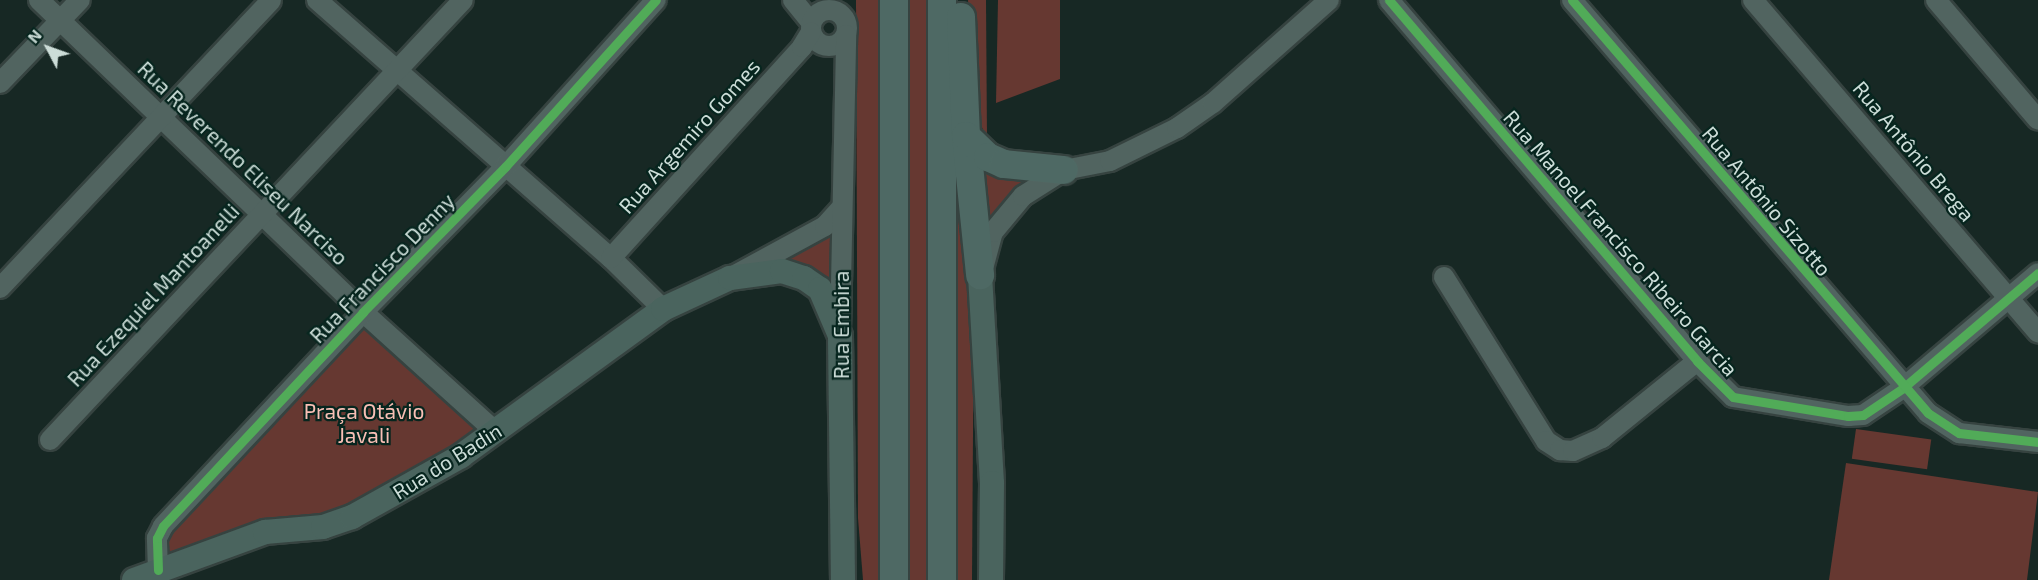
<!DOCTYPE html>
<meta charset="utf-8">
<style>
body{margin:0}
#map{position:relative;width:2038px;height:580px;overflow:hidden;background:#172824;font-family:"Exo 2",sans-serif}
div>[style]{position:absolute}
.green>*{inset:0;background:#663831;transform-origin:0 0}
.roads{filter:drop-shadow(2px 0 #364340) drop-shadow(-2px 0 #364340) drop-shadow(0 2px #364340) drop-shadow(0 -2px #364340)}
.minor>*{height:20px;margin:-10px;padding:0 10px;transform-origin:10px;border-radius:10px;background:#516460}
.minor>.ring{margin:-10px;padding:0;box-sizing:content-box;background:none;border:20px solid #516460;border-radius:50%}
.major>*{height:24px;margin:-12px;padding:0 12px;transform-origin:12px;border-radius:12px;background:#4a645e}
.highway>*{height:28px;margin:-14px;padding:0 14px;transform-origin:14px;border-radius:14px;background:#4e6964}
.cycleway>*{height:9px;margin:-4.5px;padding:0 4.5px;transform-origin:4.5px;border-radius:4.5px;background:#51ab58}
span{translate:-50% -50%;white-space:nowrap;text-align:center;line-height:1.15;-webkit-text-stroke:4.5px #06251e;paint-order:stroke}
.street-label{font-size:21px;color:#ccddd8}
.park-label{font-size:21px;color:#f8bfb5}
.north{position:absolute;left:18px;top:18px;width:60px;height:60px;-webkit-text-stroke:4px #06251e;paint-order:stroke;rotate:311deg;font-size:16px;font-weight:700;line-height:24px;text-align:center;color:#ccddd8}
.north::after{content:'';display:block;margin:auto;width:21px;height:27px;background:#ccddd8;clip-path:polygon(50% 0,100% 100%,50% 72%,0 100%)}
</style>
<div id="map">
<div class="green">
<div style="clip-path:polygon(856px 0,887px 0,885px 580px,863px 580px,858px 518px)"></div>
<div style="left:902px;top:0;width:31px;height:580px"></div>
<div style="clip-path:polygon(968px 0,986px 0,987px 140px,977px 115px,973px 82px)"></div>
<div style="clip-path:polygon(998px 0,1060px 0,1060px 79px,996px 103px)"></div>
<div style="clip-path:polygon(950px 104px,974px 289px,972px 580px,949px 580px)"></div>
<div style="clip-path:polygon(980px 159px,1037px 175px,1017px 188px,989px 226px)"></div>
<div style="clip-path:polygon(824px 229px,836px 240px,841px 315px,822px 293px,750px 271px)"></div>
<div style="clip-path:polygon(360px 315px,490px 432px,403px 490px,161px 569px,157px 538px)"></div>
<div style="left:1856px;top:429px;width:76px;height:30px;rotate:8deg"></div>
<div style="clip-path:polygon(1846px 463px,2038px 492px,2027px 580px,1829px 580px)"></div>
</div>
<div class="roads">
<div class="minor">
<div style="left:39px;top:0;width:450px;rotate:43.9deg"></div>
<div style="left:363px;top:312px;width:179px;rotate:42.1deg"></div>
<div style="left:317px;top:0;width:391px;rotate:41.3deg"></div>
<div style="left:611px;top:258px;width:73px;rotate:44.4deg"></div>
<div style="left:793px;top:0;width:28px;rotate:51deg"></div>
<div style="left:1389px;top:0;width:475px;rotate:49.5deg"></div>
<div style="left:1697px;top:361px;width:51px;rotate:45deg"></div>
<div style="left:1733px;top:397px;width:117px;rotate:9.4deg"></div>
<div style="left:1848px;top:416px;width:15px;rotate:-4deg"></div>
<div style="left:1863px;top:415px;width:48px;rotate:-34deg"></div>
<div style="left:1903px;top:388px;width:177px;rotate:-40.4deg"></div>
<div style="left:1572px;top:0;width:545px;rotate:49.24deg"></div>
<div style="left:1928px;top:413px;width:37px;rotate:33deg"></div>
<div style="left:1959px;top:433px;width:80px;rotate:6.5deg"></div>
<div style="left:1753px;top:0;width:438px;rotate:49.4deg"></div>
<div style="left:1936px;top:0;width:157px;rotate:49.6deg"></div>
<div class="ring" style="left:811px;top:10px;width:16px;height:16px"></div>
<div style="left:0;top:83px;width:115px;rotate:-46.1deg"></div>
<div style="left:611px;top:258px;width:285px;rotate:-47.8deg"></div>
<div style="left:802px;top:47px;width:17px;rotate:-59deg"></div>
<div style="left:984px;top:265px;width:34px;rotate:-75deg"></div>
<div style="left:993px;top:232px;width:47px;rotate:-50.2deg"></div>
<div style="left:1023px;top:196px;width:49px;rotate:-32.4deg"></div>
<div style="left:1064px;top:170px;width:47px;rotate:-11.1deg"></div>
<div style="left:1110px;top:161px;width:75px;rotate:-26.2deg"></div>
<div style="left:1177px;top:128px;width:44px;rotate:-34.8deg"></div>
<div style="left:1213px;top:103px;width:155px;rotate:-41.6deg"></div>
<div style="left:735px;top:275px;width:102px;rotate:-28.6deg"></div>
<div style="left:825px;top:226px;width:24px;rotate:-48deg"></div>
<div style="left:1444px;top:277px;width:193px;rotate:58.1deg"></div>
<div style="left:1546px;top:441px;width:17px;rotate:33deg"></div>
<div style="left:1560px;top:450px;width:13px;rotate:4deg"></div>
<div style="left:1573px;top:451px;width:32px;rotate:-24deg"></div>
<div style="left:1602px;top:438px;width:122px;rotate:-39deg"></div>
<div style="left:0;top:288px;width:395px;rotate:-46.7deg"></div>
<div style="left:840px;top:332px;width:297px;rotate:-88.8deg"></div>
<div style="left:50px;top:440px;width:603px;rotate:-46.81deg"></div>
<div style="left:158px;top:570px;width:32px;rotate:-92deg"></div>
<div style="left:157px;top:538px;width:13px;rotate:-63deg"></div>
<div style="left:163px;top:526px;width:293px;rotate:-46.9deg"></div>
<div style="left:363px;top:312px;width:203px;rotate:-45.6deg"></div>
<div style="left:505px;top:167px;width:225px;rotate:-47.9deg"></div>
</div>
<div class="major">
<div style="left:980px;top:275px;width:208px;rotate:86.7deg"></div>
<div style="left:992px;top:483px;width:97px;rotate:90.6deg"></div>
<div style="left:134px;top:580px;width:140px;rotate:-20.1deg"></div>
<div style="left:265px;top:532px;width:58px;rotate:-4.9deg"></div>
<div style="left:323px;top:527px;width:31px;rotate:-19deg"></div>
<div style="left:352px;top:517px;width:125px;rotate:-29.2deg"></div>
<div style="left:461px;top:456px;width:250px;rotate:-36deg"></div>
<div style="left:663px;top:309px;width:74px;rotate:-24.8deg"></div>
<div style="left:730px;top:278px;width:52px;rotate:-7.7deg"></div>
<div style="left:782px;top:271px;width:23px;rotate:18deg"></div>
<div style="left:804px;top:278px;width:19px;rotate:35deg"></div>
<div style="left:820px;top:289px;width:51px;rotate:66.9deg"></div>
<div style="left:840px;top:336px;width:244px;rotate:89.3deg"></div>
</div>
<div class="highway">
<div style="left:942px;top:0;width:580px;rotate:90deg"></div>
<div style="left:961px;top:17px;width:119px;rotate:87.6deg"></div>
<div style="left:966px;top:136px;width:140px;rotate:84.2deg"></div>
<div style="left:966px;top:136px;width:30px;rotate:44deg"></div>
<div style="left:988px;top:157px;width:17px;rotate:24deg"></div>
<div style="left:1004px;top:164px;width:60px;rotate:5.7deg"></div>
<div style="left:894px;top:580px;width:580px;rotate:-90deg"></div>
</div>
</div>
<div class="cycleway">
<div style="left:1389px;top:0;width:475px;rotate:49.5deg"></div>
<div style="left:1697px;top:361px;width:51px;rotate:45deg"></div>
<div style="left:1733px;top:397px;width:117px;rotate:9.4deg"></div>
<div style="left:1848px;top:416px;width:15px;rotate:-4deg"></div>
<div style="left:1863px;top:415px;width:48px;rotate:-34deg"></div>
<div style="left:1903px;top:388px;width:177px;rotate:-40.4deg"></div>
<div style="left:1572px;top:0;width:545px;rotate:49.24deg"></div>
<div style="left:1928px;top:413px;width:37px;rotate:33deg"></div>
<div style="left:1959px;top:433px;width:80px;rotate:6.5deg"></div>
<div style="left:158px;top:570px;width:32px;rotate:-92deg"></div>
<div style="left:157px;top:538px;width:13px;rotate:-63deg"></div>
<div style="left:163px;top:526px;width:293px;rotate:-46.9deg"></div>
<div style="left:363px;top:312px;width:203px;rotate:-45.6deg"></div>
<div style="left:505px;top:167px;width:225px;rotate:-47.9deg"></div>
</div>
<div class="street-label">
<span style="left:689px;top:136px;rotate:-48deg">Rua Argemiro Gomes</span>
<span style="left:1914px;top:151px;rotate:50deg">Rua Antônio Brega</span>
<span style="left:243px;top:163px;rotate:44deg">Rua Reverendo Eliseu Narciso</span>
<span style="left:1767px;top:201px;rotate:50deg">Rua Antônio Sizotto</span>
<span style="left:1621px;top:243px;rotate:49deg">Rua Manoel Francisco Ribeiro Garcia</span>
<span style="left:382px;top:268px;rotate:-46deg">Rua Francisco Denny</span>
<span style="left:153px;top:295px;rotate:-47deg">Rua Ezequiel Mantoanelli</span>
<span style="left:841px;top:325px;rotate:-90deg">Rua Embira</span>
<span style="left:447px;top:461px;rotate:-32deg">Rua do Badin</span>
</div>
<div class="park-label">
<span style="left:364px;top:423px">Praça Otávio<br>Javali</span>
</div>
<div class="north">N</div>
</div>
